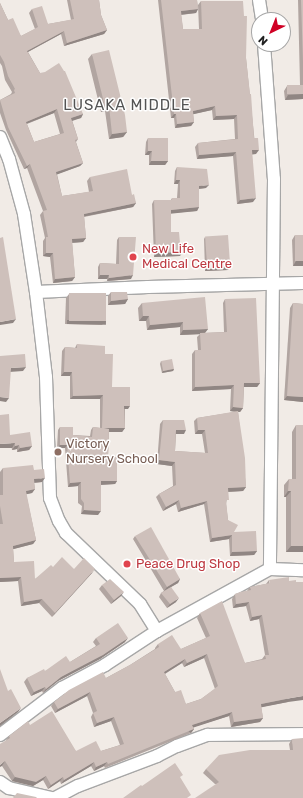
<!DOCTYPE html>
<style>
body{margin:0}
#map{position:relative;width:303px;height:798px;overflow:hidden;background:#f1ebe6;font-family:Rubik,sans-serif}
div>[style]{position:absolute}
.roads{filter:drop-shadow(1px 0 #a7a7a7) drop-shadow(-1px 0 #a7a7a7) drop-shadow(0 1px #a7a7a7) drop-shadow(0 -1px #a7a7a7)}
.minor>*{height:12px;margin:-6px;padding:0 6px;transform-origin:6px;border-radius:6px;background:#fff}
.wall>*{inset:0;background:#b1a5a1}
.shaded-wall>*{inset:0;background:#908683;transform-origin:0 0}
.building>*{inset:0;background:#cec0bb;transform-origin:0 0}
.dots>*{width:11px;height:11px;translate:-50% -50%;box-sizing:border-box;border:2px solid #fff;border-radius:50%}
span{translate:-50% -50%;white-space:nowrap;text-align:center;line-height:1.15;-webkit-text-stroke:3px #fff;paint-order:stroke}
.health-label{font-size:13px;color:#be3a42}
.left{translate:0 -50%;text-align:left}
.education-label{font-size:13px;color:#785e54}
.quarter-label{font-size:15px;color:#535353;letter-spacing:1px}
.north{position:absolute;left:251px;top:12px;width:40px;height:40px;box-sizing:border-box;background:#fff;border:1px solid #a6a6a6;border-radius:50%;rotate:223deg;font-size:11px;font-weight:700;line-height:16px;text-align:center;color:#202020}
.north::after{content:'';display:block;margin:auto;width:14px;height:18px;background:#d00025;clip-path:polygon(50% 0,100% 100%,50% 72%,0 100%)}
</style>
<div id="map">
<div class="roads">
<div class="minor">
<div style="left:259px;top:0;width:20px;rotate:81deg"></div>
<div style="left:264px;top:44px;width:135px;rotate:85.8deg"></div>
<div style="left:274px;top:179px;width:390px;rotate:90.6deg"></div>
<div style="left:0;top:137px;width:24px;rotate:68deg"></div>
<div style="left:9px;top:159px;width:57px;rotate:74.7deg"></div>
<div style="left:24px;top:214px;width:79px;rotate:81.3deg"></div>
<div style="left:36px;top:292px;width:86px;rotate:83.3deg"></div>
<div style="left:46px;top:377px;width:121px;rotate:88.1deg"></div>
<div style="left:50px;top:498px;width:25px;rotate:69deg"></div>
<div style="left:59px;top:521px;width:14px;rotate:60deg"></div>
<div style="left:66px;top:533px;width:103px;rotate:43.8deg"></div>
<div style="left:140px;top:604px;width:32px;rotate:58deg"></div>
<div style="left:36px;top:292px;width:112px;rotate:-2.6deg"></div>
<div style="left:148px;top:287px;width:155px;rotate:-1.5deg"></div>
<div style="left:0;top:735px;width:78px;rotate:-37.2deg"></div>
<div style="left:62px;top:688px;width:49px;rotate:-28.1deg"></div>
<div style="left:105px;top:665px;width:62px;rotate:-33.2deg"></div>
<div style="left:157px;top:631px;width:129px;rotate:-28.8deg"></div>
<div style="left:270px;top:569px;width:33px;rotate:2deg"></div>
<div style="left:0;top:782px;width:11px;rotate:34deg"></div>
<div style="left:9px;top:788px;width:44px;rotate:13.1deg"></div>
<div style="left:55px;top:798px;width:26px;rotate:-28deg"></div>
<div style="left:78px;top:786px;width:85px;rotate:-20.8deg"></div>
<div style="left:157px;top:756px;width:22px;rotate:-27deg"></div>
<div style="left:177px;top:746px;width:33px;rotate:-20deg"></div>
<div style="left:208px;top:735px;width:95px;rotate:-0.6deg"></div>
</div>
</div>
<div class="wall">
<div style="clip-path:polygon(evenodd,67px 0,99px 0,101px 15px,107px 30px,104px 34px,64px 46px,61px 34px,28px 52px,40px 73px,83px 114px,81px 118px,72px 120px,78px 139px,76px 142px,83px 163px,80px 166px,57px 174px,62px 196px,89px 192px,87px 181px,90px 177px,132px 195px,136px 203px,133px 207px,84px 217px,86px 238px,83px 242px,72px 243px,75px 277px,72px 281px,53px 283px,50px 257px,43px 256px,43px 241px,45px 238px,40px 215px,43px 211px,27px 168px,24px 169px,6px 130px,0 113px,0 100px,11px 94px,12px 92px,5px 80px,2px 66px,0 63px,0 3px,8px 20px,21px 36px,35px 29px,29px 13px,32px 9px,48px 24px,71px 20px,67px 0,54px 113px,60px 134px,34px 142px,27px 124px,54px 113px)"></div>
<div style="clip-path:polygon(158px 0,197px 0,198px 9px,196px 13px,181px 15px,183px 29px,199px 29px,198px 5px,201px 1px,244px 16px,246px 58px,256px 154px,252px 154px,253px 202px,237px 204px,233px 156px,197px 159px,195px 147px,198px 143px,235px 139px,234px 119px,213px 120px,212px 110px,193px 114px,194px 122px,191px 126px,175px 128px,174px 118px,171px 118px)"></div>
<div style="clip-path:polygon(298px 0,303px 0,303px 99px,285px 100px,284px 91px,287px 86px,300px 85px)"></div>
<div style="clip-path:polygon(92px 54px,127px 132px,123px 137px,109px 139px,105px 111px,101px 112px,88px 59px)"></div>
<div style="clip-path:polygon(148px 138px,168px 161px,165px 165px,149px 165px,149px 155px,145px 155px,146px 142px)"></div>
<div style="clip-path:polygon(177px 167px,206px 188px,199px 189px,199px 207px,197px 211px,171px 213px,171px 232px,180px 256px,154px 257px,152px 204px,154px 200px,171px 200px,172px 198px,177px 198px,178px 184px,174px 184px,175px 171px)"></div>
<div style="clip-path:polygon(295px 235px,303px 266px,293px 266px,292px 240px)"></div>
<div style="clip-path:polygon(119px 237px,131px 279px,107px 281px,107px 279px,98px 279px,98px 267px,100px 263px,116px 264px,117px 240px)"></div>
<div style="clip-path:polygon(205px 237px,230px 267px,228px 270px,205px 271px,204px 239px)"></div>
<div style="clip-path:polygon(111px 292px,128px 299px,125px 304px,108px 305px,108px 296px)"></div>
<div style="clip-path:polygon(69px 294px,103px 325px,65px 324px,66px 298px)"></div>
<div style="clip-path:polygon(225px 299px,260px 383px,257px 387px,244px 387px,243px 408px,240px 412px,238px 412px,246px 487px,243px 491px,228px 492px,226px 504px,228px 520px,234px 532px,257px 551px,254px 555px,230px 556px,229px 539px,210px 542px,204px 504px,178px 512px,176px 504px,163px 511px,156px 497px,159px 494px,173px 486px,172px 466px,157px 464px,160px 424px,163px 420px,184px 434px,176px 434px,175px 451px,205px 453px,202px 434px,195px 434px,194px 421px,197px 418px,235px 412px,230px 411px,231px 389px,192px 391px,192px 354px,195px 350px,198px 350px,197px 337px,200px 334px,180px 335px,180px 327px,147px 330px,146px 321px,139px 321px,138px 308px,142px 303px,208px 329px,205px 333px,224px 332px,223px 303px)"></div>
<div style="clip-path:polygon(293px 303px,303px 304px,303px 402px,284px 400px,290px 308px)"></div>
<div style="clip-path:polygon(77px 344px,105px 354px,112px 387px,128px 409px,125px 409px,125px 428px,122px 432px,109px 432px,108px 457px,117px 481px,115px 484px,101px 485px,98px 515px,81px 514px,82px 506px,78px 503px,78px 486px,68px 487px,65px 448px,57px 448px,58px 430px,60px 427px,73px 435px,90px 436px,91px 430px,93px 427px,100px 428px,100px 399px,70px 399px,70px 376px,61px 376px,62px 351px,65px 347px,75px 348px)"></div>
<div style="clip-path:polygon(161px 361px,174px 369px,173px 371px,162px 373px,160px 364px)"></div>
<div style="clip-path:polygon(296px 425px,303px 425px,303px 552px,286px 552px,286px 497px,284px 497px,284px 485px,289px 479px,292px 479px,292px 432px)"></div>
<div style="clip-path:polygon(10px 435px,32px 446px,29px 450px,17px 452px,17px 449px,12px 450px)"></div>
<div style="clip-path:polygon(3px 468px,34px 470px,42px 482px,34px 483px,35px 489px,32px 493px,26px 494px,36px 540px,33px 544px,13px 549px,14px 562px,35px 579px,53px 567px,74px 569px,92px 573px,52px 617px,39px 603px,21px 606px,18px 581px,0 582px,0 472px)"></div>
<div style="clip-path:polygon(135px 536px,180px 579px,178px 583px,171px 587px,176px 602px,167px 608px,159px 597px,161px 593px,168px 588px,164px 591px,133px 539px)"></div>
<div style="clip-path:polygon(evenodd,269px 580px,288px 702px,261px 707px,263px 718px,260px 722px,231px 727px,229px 716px,193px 727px,194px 729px,191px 733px,105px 768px,104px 766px,94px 771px,91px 766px,61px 784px,60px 781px,48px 789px,43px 780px,33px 786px,12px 781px,2px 766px,6px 740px,9px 736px,30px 725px,76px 751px,101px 751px,120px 745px,111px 721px,94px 727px,91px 717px,93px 713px,87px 696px,55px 713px,51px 706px,54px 702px,106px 678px,130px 665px,155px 649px,155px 648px,158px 644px,181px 649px,206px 638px,197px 618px,200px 613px,245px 663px,262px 659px,265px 655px,259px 619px,250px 621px,246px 606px,233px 608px,232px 599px,235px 594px,247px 591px,250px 587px,266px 584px,269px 580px,204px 658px,215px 689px,201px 699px,186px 704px,175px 692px,165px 674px,182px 663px,184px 667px,204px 658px)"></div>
<div style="clip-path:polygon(102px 585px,121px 596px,111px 604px,99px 589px)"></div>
<div style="clip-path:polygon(96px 638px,125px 642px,100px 659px,58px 681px,43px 693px,42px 691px,31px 696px,24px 682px,27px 678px,45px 671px,70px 662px,96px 646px,93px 642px)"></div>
<div style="clip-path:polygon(292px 739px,303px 798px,215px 784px,203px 773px,206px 769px,290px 750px,289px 744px)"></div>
</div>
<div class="shaded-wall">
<div style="clip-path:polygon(198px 9px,196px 13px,178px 15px,181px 11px)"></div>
<div style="clip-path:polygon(107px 30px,104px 34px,64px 46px,67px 43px)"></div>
<div style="clip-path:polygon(64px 31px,61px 34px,24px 54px,27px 51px)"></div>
<div style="clip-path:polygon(303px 94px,303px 99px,285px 100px,288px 95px)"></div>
<div style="clip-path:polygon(109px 106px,105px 111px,101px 112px,105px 107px)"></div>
<div style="clip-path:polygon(215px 106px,212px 110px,190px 115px,193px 111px)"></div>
<div style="clip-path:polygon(57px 109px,54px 113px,23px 125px,26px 122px)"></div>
<div style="clip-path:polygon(83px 114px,81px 118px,69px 122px,71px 118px)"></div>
<div style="clip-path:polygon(174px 114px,176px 114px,174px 118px,171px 118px)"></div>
<div style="clip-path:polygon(237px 115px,234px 119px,213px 120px,216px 116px)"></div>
<div style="clip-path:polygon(194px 122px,191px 126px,175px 128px,177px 124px)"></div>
<div style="clip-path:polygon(127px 132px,123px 137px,109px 139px,112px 134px)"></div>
<div style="clip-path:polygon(252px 150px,259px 150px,256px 154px,249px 155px)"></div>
<div style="clip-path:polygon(148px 151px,152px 151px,149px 155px,145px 155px)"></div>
<div style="clip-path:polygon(236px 152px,233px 156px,197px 159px,199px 155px)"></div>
<div style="clip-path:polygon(151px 161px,168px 161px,165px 165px,149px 165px)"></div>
<div style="clip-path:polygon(83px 163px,80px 166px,53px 176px,56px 172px)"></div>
<div style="clip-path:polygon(30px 164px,27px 168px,24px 169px,27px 166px)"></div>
<div style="clip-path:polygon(176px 180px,180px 180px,178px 184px,174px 184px)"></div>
<div style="clip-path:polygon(209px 185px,206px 188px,197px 189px,199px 186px)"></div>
<div style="clip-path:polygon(256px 198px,253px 202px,237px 204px,240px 200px)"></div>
<div style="clip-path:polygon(136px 203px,133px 207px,81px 217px,84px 214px)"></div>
<div style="clip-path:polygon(199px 207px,197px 211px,168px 214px,171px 210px)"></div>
<div style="clip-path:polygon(86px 238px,83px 242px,69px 243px,72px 239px)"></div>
<div style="clip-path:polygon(183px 252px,180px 256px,154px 257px,156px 253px)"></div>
<div style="clip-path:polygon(46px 253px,53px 253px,50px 257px,43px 256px)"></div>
<div style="clip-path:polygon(296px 261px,303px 261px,303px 266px,293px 266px)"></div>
<div style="clip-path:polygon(230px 267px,228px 270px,205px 271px,206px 269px)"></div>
<div style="clip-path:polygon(100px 275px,109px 275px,107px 279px,98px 279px)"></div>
<div style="clip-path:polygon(133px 275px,131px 279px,107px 281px,109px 278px)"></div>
<div style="clip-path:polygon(75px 277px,72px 281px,53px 283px,55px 279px)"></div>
<div style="clip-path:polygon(128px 299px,125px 304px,108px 305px,111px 301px)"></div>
<div style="clip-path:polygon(143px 316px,149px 316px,146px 321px,139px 321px)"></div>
<div style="clip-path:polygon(16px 319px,13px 323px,0 325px,0 322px)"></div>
<div style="left:67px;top:320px;width:39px;height:4px;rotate:1deg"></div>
<div style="clip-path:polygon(183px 322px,180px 327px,147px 330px,150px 325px)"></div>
<div style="clip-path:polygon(208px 329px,204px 334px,180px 335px,183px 330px)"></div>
<div style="clip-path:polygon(26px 367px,23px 371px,9px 372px,11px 368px)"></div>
<div style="clip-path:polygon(174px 369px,173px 371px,162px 373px,163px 371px)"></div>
<div style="clip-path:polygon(64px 372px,72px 372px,70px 376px,61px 376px)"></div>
<div style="clip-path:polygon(244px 383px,260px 383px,257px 387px,241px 387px)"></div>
<div style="clip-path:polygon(234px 385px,231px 389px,192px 391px,195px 387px)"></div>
<div style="clip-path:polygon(103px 395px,100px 399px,70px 399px,73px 396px)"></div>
<div style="clip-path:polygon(287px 396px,303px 397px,303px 402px,284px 400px)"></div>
<div style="clip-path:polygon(0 397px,9px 398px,6px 402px,0 401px)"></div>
<div style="clip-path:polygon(124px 406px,130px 406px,128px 409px,122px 409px)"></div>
<div style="clip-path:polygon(233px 407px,243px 408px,240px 412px,230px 411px)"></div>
<div style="clip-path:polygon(104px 428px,125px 428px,122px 432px,101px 432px)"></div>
<div style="clip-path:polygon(176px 430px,186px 430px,184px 434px,174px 434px)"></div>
<div style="clip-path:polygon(198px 430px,205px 430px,202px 434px,195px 434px)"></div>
<div style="clip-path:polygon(15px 443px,12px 448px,0 448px,0 444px)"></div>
<div style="clip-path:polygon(19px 445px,17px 449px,12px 450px,15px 446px)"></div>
<div style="clip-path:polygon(60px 445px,67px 445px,65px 448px,57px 448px)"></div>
<div style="clip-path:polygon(32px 446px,29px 450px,17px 452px,20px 448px)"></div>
<div style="clip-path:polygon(159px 460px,175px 462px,172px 466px,157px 464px)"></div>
<div style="clip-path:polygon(45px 478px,42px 482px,31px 483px,34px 479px)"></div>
<div style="clip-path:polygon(101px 481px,117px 481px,115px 484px,98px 485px)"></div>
<div style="clip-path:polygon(81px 482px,78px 486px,68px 487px,70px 483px)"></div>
<div style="clip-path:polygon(246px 487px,243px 491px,225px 492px,228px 488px)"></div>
<div style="clip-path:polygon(35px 489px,32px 493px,23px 495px,26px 491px)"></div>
<div style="clip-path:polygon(288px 491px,291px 491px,286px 497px,284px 497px)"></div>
<div style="clip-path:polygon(179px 500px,176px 504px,163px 511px,166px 507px)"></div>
<div style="clip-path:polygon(207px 501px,204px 504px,178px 512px,181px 508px)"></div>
<div style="clip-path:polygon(84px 510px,101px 511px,98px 515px,81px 514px)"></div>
<div style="clip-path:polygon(232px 535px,229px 539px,210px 542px,212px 538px)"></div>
<div style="clip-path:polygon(36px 540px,33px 544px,10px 550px,13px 546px)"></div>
<div style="clip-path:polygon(291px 546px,303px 546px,303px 552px,286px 552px)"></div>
<div style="clip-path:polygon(257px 551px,254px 555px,230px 556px,232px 552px)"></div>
<div style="clip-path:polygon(95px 569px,92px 573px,52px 617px,55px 613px)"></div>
<div style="clip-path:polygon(21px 577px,18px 581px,0 582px,0 578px)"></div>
<div style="clip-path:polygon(180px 579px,178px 583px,164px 591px,167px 587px)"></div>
<div style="clip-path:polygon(124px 592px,121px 596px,111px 604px,114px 600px)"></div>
<div style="clip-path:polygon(179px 598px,176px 602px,167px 608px,170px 604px)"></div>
<div style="clip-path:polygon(42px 599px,39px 603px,21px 606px,24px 602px)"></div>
<div style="clip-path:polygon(249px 602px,246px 606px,233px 608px,236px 604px)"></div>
<div style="clip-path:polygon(262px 615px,259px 619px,250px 621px,252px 617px)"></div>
<div style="clip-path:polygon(128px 638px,125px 642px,100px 659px,58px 681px,43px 693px,46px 689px,61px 677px)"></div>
<div style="clip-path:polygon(207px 654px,204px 658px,184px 667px,187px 663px)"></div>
<div style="clip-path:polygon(185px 659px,182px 663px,161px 676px,164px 672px)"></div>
<div style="clip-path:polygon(45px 687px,42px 691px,31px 696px,34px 692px)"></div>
<div style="clip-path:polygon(90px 692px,87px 696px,55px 713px,58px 709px)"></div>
<div style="clip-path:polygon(303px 696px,303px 700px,288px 702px,258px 708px,261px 704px,291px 698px)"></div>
<div style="clip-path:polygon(21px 708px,18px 712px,0 726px,0 723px)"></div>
<div style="clip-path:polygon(232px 712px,229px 716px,189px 729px,192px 725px)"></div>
<div style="clip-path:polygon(114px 717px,111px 721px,94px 727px,97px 723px)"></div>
<div style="clip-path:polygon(263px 718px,260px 722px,231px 727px,234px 722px)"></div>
<div style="left:194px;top:729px;width:5px;height:93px;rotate:127deg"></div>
<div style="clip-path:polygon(5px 761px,2px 766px,0 767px,0 765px)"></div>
<div style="clip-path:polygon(94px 762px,91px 766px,61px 784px,64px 780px)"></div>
<div style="clip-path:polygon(107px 762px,104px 766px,94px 771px,96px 767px)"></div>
<div style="clip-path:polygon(46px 776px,43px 780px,33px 786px,12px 781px,15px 777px)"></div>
<div style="clip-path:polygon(63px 777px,60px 781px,48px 789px,51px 785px)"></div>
</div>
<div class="building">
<div style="clip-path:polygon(evenodd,70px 0,99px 0,101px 15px,107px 30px,67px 43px,64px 31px,27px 51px,40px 73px,45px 72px,59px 63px,64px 71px,65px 71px,83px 114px,71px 118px,78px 139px,75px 140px,83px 163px,56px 172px,62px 196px,93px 191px,90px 177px,127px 169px,132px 195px,134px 194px,136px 203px,84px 214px,86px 238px,72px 239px,75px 277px,55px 279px,53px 253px,46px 253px,46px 237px,48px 237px,43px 211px,47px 210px,30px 164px,27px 166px,8px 127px,0 100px,15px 93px,14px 90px,15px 89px,8px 76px,4px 62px,0 55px,0 3px,8px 20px,13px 18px,21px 36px,38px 27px,32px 9px,42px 6px,48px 24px,74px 19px,70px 0,57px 109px,64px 133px,34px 142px,26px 122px,57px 109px)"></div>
<div style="clip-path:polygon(161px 0,197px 0,198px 9px,181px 11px,183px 29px,202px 29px,201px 1px,243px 1px,244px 16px,247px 16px,246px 58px,250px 94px,251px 94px,254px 138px,258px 138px,259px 150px,252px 150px,256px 198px,240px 200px,236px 152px,199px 155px,198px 143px,238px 139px,237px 115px,216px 116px,215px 106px,193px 111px,194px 122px,177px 124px,176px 114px,174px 114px)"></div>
<div style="clip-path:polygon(301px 0,303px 0,303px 62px)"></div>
<div style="clip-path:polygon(109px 50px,125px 115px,127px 132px,112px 134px,109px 106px,105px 107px,92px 54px)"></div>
<div style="left:303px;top:85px;width:9px;height:16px;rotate:90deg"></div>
<div style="clip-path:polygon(148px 138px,168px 138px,168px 161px,151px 161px,152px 151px,148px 151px)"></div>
<div style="clip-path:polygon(177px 167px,207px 169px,209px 185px,199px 186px,199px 207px,171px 210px,171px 232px,179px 232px,180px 243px,183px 243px,183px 252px,156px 253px,154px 200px,172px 200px,172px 198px,180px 198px,180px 180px,176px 180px)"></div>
<div style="left:228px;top:235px;width:32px;height:23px;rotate:86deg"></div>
<div style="left:295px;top:235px;width:8px;height:26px"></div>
<div style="clip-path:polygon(3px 237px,16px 319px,0 322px,0 238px)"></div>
<div style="clip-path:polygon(119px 237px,136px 237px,133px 275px,109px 278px,109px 275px,100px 275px,100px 263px,119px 264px)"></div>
<div style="clip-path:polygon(111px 292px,127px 292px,128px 299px,111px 301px)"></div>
<div style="left:106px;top:293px;width:28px;height:37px;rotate:90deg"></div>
<div style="clip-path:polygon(205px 297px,208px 329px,183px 330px,183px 322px,150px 325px,149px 316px,143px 316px,142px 303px)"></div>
<div style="clip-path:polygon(256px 298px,260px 383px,244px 383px,243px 408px,233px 407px,234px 385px,195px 387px,195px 350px,201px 350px,200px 333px,227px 332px,225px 299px)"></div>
<div style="clip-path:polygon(293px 303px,303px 304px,303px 397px,287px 396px)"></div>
<div style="clip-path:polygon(77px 344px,105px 346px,105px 354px,113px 354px,112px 387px,130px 387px,130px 406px,124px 406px,125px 428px,104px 428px,109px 429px,108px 457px,117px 457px,117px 481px,101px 481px,101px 511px,84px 510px,84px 503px,81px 499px,81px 482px,70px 483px,67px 445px,60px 445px,60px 427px,73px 427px,73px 435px,92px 437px,93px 427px,102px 428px,103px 395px,73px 396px,72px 372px,64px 372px,65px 347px,77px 348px)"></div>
<div style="clip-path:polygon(25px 354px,26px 367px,11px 368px,9px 398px,0 397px,0 356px)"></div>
<div style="left:172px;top:359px;width:10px;height:11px;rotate:79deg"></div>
<div style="clip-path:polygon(238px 411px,245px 458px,246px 487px,228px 488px,229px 500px,226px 500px,228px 520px,238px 525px,234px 532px,256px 531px,257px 551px,232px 552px,232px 535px,212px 538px,207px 501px,181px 508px,179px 500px,166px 507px,159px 494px,176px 485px,175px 462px,159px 460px,163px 420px,184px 420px,186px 430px,176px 430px,175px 451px,208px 453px,205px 430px,198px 430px,197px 418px)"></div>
<div style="clip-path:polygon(9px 414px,10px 435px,30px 432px,32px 446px,20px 448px,19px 445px,15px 446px,15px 443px,0 444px,0 415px)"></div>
<div style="clip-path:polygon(296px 425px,303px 425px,303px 546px,291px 546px,291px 491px,288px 491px,289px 479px,296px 479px)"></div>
<div style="clip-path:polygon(33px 465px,34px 470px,44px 469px,45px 478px,34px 479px,35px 489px,26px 491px,36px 540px,13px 546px,14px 562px,34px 561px,35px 579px,51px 565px,53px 567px,62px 557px,74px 569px,84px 558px,95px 569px,55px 613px,42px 599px,24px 602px,21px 577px,0 578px,0 524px,3px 524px,0 506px,0 495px,3px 495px,3px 468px)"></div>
<div style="clip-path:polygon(151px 527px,180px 579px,167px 587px,135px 536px)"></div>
<div style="clip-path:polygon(evenodd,289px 577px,289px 581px,296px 580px,296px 582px,303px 582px,303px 696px,291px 698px,261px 704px,263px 718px,234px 722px,232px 712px,192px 725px,194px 729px,108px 764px,107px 762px,96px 767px,94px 762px,64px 780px,63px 777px,51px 785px,46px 776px,36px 782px,15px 777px,5px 761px,0 765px,0 744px,10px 738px,9px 736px,28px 721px,30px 725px,52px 711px,76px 751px,96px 741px,101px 751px,124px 744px,114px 717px,97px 723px,93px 713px,97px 711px,90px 692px,58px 709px,54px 702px,69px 690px,103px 672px,106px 678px,130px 665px,159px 647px,158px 644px,172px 635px,181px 649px,210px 636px,200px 613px,222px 601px,245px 663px,266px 659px,265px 655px,269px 655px,262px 615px,252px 617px,249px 602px,236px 604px,235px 594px,240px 592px,251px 590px,250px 587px,270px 583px,269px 580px,289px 577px,207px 654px,218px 686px,201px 699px,186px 704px,181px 690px,175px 692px,164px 672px,185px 659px,187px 663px,207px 654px)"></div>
<div style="clip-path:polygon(110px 579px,124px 592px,114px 600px,102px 585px)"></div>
<div style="clip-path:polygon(171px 587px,179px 598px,170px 604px,161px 593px)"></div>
<div style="clip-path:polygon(118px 623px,128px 638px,103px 655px,61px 677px,46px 689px,45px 687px,34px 692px,27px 678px,44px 669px,45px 671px,66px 656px,70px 662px,100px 644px,96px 638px)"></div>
<div style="clip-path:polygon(0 669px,8px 691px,11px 689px,21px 708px,0 723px)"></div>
<div style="clip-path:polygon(303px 738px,303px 798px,195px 798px,219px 782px,206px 769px,219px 755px,250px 750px,293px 750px,292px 739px)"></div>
<div style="clip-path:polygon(175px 763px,183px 775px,180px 777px,191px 795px,187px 798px,123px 798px,141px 785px,142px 786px)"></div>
<div style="clip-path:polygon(17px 793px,36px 797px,37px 798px,13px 798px)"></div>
</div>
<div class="dots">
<div style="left:133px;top:257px;background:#e0444e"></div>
<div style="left:58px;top:452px;background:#8d6e63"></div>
<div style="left:127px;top:564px;background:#e0444e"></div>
</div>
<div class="health-label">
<span class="left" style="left:142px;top:257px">New Life<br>Medical Centre</span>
<span class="left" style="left:136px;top:564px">Peace Drug Shop</span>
</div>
<div class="education-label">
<span class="left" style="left:66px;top:452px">Victory<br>Nursery School</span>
</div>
<div class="quarter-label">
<span style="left:127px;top:106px">LUSAKA MIDDLE</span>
</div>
<div class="north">N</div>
</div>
